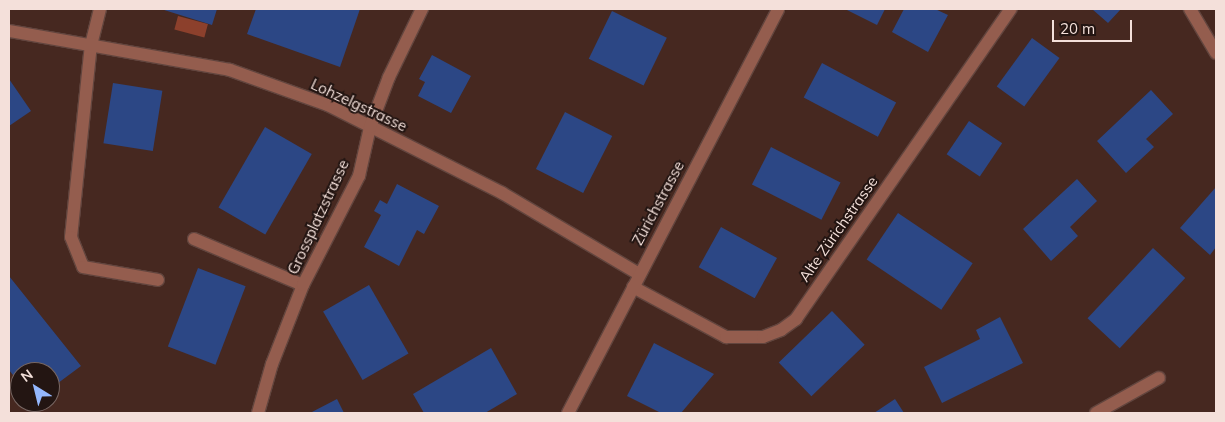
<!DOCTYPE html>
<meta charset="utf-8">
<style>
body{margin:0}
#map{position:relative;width:1225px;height:422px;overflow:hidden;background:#462820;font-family:Mulish,sans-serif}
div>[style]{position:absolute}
.water>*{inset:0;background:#8c402c;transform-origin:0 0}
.building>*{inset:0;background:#2c4785;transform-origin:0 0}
.roads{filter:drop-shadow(1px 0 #62453e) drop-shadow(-1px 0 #62453e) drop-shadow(0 1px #62453e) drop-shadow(0 -1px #62453e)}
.minor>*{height:12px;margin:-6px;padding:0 6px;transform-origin:6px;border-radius:6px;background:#945d4e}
span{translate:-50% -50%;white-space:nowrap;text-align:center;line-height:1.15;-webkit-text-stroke:4px #231512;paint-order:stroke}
.street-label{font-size:15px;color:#f4e0da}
.frame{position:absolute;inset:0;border:10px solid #f4e0da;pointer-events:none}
.north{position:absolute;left:10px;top:362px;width:50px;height:50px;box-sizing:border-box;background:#231512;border:1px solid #776662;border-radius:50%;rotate:324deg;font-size:14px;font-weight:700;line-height:20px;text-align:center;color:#f4e0da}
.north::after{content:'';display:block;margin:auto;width:18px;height:22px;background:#94b7fd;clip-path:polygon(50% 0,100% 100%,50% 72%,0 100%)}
.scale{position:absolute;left:1052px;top:20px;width:80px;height:22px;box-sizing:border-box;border:2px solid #f4e0da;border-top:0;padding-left:6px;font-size:15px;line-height:18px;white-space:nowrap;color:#f4e0da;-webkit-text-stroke:4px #231512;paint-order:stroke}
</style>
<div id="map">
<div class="water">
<div style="left:178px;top:16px;width:31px;height:14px;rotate:15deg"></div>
</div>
<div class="building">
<div style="clip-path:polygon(161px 9px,217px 9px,212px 25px)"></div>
<div style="clip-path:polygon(256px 9px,360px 9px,340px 67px,247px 34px)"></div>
<div style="clip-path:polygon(845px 9px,885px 9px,877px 25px)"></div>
<div style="clip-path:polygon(904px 9px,935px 9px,948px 15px,928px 52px,892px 32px)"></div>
<div style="clip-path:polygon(1092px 9px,1121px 9px,1108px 23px)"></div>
<div style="left:612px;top:11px;width:61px;height:53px;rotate:26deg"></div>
<div style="left:1032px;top:38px;width:34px;height:60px;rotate:36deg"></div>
<div style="clip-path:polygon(432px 55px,471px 76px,451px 113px,418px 96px,425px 82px,419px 79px)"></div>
<div style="left:822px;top:63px;width:84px;height:39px;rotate:28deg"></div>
<div style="clip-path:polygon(9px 79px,31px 111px,9px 126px)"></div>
<div style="left:113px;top:83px;width:50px;height:61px;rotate:9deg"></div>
<div style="clip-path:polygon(1151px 90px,1173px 114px,1146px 139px,1154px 147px,1126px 173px,1097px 141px)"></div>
<div style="left:565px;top:112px;width:53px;height:64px;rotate:27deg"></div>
<div style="left:969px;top:121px;width:40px;height:40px;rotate:34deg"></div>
<div style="left:265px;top:127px;width:54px;height:93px;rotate:30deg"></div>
<div style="left:771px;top:147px;width:78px;height:42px;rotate:27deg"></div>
<div style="clip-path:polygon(1077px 179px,1097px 201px,1070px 227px,1078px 236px,1051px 261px,1023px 229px)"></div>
<div style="clip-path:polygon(397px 184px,439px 206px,424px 234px,417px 230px,399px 266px,364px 247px,381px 215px,374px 211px,380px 200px,387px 204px)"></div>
<div style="clip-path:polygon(1216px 187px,1216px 247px,1210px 255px,1180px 228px)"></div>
<div style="left:898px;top:213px;width:90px;height:56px;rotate:34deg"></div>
<div style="left:721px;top:227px;width:64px;height:46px;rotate:29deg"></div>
<div style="left:1153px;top:248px;width:44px;height:96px;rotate:43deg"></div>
<div style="left:198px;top:268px;width:51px;height:84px;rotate:21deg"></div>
<div style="clip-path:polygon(9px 276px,81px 366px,50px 389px,50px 372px,20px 372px,20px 384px,9px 370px)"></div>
<div style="left:369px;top:285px;width:79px;height:53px;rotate:60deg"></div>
<div style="left:832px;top:311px;width:47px;height:74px;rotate:46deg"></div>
<div style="clip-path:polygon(1000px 317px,1023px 363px,942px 403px,924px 367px,980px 339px,976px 330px)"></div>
<div style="clip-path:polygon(654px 343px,714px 374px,681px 413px,661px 413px,627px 396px)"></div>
<div style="clip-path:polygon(491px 348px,517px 394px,485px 413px,424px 413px,413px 394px)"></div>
<div style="clip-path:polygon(337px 399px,344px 413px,310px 413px)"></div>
<div style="clip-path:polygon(895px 399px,904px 413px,874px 413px)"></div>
</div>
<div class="roads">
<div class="minor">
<div style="left:100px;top:9px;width:36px;rotate:104deg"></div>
<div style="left:91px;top:44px;width:194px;rotate:95.9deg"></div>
<div style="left:71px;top:237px;width:32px;rotate:68deg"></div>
<div style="left:83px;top:267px;width:76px;rotate:9.8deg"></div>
<div style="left:1190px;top:9px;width:51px;rotate:59.4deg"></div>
<div style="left:9px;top:31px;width:224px;rotate:10deg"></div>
<div style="left:230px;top:70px;width:104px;rotate:19.7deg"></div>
<div style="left:328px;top:105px;width:195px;rotate:26.8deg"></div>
<div style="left:502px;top:193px;width:159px;rotate:30.6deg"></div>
<div style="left:194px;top:239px;width:118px;rotate:22.9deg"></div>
<div style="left:633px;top:287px;width:106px;rotate:28.3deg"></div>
<div style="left:726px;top:337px;width:37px"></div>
<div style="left:763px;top:337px;width:19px;rotate:-21deg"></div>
<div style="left:781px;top:330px;width:19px;rotate:-36deg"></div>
<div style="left:796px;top:319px;width:377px;rotate:-55.3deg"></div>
<div style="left:258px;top:413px;width:51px;rotate:-74.1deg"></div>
<div style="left:272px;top:364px;width:85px;rotate:-68.6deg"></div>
<div style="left:303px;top:285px;width:123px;rotate:-62.8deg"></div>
<div style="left:359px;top:176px;width:50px;rotate:-77.3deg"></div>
<div style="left:370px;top:127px;width:53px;rotate:-69.2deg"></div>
<div style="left:389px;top:77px;width:76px;rotate:-64.1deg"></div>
<div style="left:568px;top:413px;width:455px;rotate:-62.5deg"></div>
<div style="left:1096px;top:413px;width:72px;rotate:-29.1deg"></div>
</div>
</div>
<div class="street-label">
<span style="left:359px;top:105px;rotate:25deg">Lohzelgstrasse</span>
<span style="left:658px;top:203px;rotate:-62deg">Zürichstrasse</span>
<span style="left:318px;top:217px;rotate:-65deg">Grossplatzstrasse</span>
<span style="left:838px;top:229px;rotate:-55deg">Alte Zürichstrasse</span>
</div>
<div class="frame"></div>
<div class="north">N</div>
<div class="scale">20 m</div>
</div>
